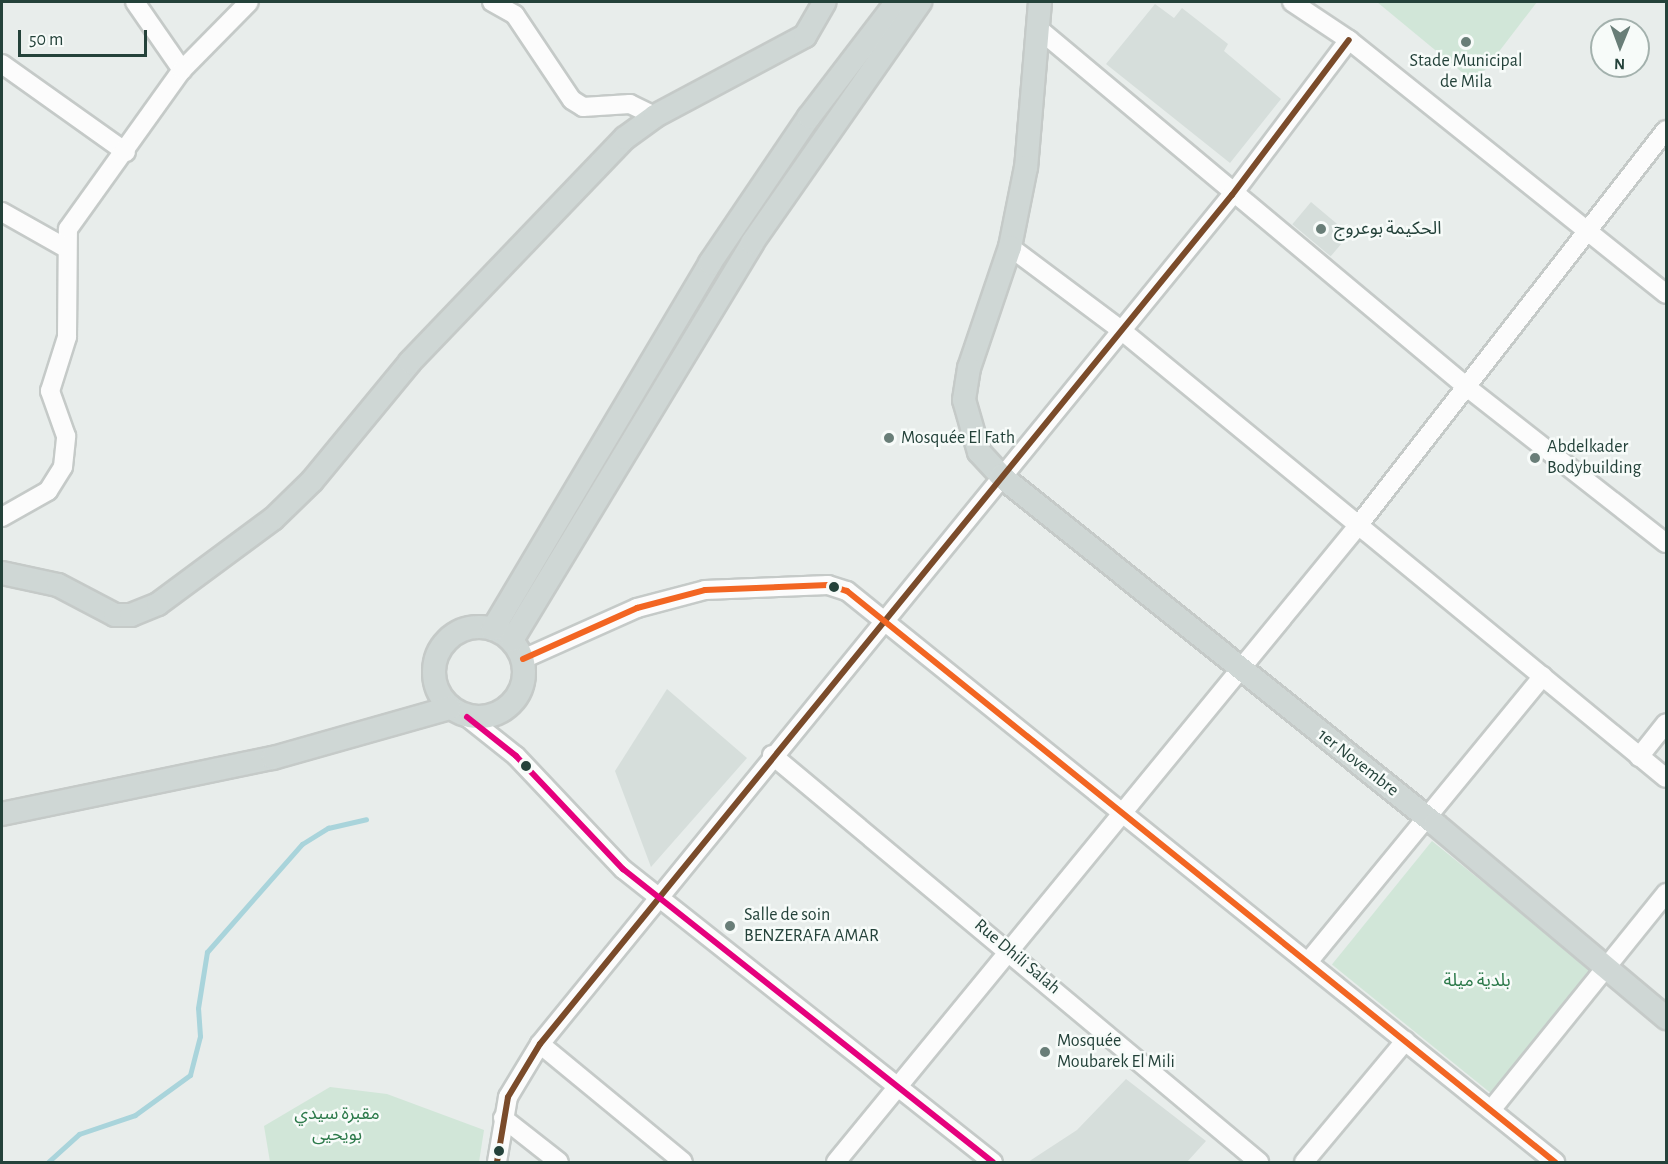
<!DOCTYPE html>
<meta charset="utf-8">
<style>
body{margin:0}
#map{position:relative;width:1668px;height:1164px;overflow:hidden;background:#e8edeb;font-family:"Alegreya Sans","Noto Sans Arabic",sans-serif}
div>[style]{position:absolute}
.built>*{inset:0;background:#d6dedb;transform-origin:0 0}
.green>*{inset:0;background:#d1e6d8;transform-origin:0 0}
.stream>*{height:5px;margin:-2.5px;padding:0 2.5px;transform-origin:2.5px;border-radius:2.5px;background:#a9d4db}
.roads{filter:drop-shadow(2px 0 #c5cac8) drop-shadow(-2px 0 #c5cac8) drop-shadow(0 2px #c5cac8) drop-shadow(0 -2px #c5cac8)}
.minor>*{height:18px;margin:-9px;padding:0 9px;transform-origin:9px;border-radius:9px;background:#fcfcfc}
.major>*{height:22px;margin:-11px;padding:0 11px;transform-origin:11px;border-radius:11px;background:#cfd7d5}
.major>.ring{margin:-11px;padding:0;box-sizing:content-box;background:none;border:22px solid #cfd7d5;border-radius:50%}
.bus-1>*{height:6px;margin:-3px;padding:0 3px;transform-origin:3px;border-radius:3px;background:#7a4b2a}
.bus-2>*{height:6px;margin:-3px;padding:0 3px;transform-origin:3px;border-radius:3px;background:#f26522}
.bus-3>*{height:6px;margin:-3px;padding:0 3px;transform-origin:3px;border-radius:3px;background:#e5007d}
.dots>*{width:16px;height:16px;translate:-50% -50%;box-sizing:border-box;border:3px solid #f7fbf9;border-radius:50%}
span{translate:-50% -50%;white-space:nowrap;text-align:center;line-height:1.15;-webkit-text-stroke:5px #f7fbf9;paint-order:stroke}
.poi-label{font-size:18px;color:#24423a}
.left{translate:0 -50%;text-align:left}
.street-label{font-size:18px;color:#24423a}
.park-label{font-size:18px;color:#2d7a4b}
.frame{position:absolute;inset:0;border:3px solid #24423a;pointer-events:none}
.north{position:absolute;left:1590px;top:18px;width:60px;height:60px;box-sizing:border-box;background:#f7fbf9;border:2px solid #a3b1ad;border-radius:50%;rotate:181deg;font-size:16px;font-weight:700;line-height:24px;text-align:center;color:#24423a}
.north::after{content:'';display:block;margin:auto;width:21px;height:27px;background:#697e78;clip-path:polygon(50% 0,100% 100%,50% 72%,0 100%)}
.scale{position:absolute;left:18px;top:30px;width:129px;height:27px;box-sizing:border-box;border:3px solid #24423a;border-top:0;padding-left:8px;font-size:18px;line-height:21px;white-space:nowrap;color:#24423a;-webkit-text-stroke:4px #f7fbf9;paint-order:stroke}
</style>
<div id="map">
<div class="built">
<div style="clip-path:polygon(1155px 4px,1174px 18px,1182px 8px,1228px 44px,1224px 51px,1281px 99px,1230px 163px,1106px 64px)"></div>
<div style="left:1311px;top:202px;width:50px;height:29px;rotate:40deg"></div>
<div style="clip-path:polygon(667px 689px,747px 758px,651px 867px,615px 771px)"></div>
<div style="clip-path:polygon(1126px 1079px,1206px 1141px,1187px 1162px,1028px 1162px,1077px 1130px)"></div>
</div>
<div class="green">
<div style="clip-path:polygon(1377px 2px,1537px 2px,1475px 83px)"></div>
<div style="left:1432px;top:841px;width:215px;height:159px;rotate:39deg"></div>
<div style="clip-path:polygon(330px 1087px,387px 1094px,484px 1130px,479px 1162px,270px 1162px,264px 1126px)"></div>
</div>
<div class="stream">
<div style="left:48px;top:1162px;width:42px;rotate:-42.1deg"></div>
<div style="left:79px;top:1134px;width:59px;rotate:-18.7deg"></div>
<div style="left:135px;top:1115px;width:68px;rotate:-36deg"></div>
<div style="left:190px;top:1075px;width:40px;rotate:-75.6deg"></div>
<div style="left:200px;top:1036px;width:28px;rotate:-94deg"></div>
<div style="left:198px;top:1008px;width:57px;rotate:-80.9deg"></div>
<div style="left:207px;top:952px;width:144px;rotate:-48.7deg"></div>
<div style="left:302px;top:844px;width:31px;rotate:-32deg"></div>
<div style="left:328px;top:828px;width:39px;rotate:-13deg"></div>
</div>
<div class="roads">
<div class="minor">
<div style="left:135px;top:2px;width:83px;rotate:55.3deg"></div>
<div style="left:492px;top:2px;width:26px;rotate:29deg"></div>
<div style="left:515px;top:15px;width:102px;rotate:56.2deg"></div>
<div style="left:572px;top:100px;width:13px;rotate:32deg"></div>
<div style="left:583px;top:107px;width:47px;rotate:-3.7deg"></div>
<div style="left:630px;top:104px;width:28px;rotate:26deg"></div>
<div style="left:1292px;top:2px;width:69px;rotate:33.7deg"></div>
<div style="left:1349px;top:40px;width:406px;rotate:38.7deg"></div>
<div style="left:1040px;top:30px;width:558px;rotate:39.91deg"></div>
<div style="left:1468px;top:388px;width:251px;rotate:38.1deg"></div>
<div style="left:2px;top:64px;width:152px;rotate:35.4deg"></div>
<div style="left:2px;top:212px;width:73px;rotate:29.4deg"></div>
<div style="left:1010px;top:247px;width:139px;rotate:36.8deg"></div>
<div style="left:1121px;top:330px;width:705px;rotate:39.42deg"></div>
<div style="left:2px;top:517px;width:53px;rotate:-29.5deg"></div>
<div style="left:48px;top:491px;width:28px;rotate:-58deg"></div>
<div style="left:63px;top:467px;width:31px;rotate:-84deg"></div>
<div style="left:66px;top:436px;width:48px;rotate:-109.6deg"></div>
<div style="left:50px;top:391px;width:57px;rotate:-72.5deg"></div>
<div style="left:67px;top:337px;width:108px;rotate:-89.5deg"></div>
<div style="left:68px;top:229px;width:196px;rotate:-54.4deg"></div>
<div style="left:182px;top:70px;width:95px;rotate:-45.4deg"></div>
<div style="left:523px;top:659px;width:125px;rotate:-24.1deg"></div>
<div style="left:637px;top:608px;width:70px;rotate:-14.8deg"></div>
<div style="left:705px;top:590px;width:123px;rotate:-2.3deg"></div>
<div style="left:828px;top:585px;width:20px;rotate:18deg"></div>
<div style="left:847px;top:591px;width:910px;rotate:38.89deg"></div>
<div style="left:467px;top:717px;width:63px;rotate:38.5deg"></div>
<div style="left:516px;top:756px;width:156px;rotate:46.6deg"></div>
<div style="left:623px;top:869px;width:472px;rotate:38.4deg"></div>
<div style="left:772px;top:755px;width:635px;rotate:39.89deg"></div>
<div style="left:1639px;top:757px;width:43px;rotate:-51.5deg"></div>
<div style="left:1308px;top:962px;width:370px;rotate:-50.6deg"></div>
<div style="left:540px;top:1044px;width:185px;rotate:39.5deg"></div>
<div style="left:1491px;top:1110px;width:279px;rotate:-51.1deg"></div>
<div style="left:503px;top:1118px;width:71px;rotate:38.2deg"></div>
<div style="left:497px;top:1162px;width:66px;rotate:-80.4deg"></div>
<div style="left:508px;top:1097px;width:62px;rotate:-58.9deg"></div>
<div style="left:540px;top:1044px;width:1095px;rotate:-50.82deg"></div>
<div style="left:1232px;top:195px;width:194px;rotate:-53deg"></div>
<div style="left:836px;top:1162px;width:821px;rotate:-50.63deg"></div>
<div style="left:1357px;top:527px;width:503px;rotate:-52.11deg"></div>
<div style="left:1304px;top:1162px;width:158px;rotate:-50.1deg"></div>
</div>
<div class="major">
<div style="left:1040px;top:2px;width:166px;rotate:94.8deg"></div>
<div style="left:1026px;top:167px;width:82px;rotate:101.3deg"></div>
<div style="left:1010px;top:247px;width:128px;rotate:108.7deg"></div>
<div style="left:969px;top:368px;width:32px;rotate:99deg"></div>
<div style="left:964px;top:400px;width:54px;rotate:73.9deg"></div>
<div style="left:979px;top:452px;width:33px;rotate:47deg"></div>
<div style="left:1001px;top:476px;width:556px;rotate:38.72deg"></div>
<div style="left:1435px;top:824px;width:302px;rotate:40deg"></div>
<div style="left:2px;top:573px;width:57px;rotate:12.1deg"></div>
<div style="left:58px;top:585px;width:64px;rotate:27.8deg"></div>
<div style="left:115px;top:615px;width:16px"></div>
<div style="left:131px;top:615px;width:29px;rotate:-22deg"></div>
<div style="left:158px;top:604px;width:143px;rotate:-36.5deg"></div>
<div style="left:273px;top:519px;width:54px;rotate:-44.3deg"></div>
<div style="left:312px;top:481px;width:154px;rotate:-50.5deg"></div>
<div style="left:410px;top:362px;width:310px;rotate:-46.2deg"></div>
<div style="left:625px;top:138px;width:37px;rotate:-36deg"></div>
<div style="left:655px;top:116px;width:170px;rotate:-28.1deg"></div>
<div style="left:805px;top:36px;width:39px;rotate:-60deg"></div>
<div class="ring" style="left:434px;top:627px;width:68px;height:68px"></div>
<div style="left:493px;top:629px;width:425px;rotate:-59.3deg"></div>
<div style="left:710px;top:263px;width:176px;rotate:-55.9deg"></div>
<div style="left:809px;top:117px;width:145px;rotate:-52.6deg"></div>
<div style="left:512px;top:640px;width:464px;rotate:-58.8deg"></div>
<div style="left:752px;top:243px;width:294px;rotate:-55.1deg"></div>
<div style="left:2px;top:814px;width:277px;rotate:-11.7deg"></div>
<div style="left:273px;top:758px;width:184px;rotate:-15.8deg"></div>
</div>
</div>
<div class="bus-1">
<div style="left:497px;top:1162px;width:66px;rotate:-80.4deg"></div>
<div style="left:508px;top:1097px;width:62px;rotate:-58.9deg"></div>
<div style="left:540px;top:1044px;width:1095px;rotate:-50.82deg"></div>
<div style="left:1232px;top:195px;width:194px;rotate:-53deg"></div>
</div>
<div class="bus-2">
<div style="left:523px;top:659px;width:125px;rotate:-24.1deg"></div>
<div style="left:637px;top:608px;width:70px;rotate:-14.8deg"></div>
<div style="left:705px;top:590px;width:123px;rotate:-2.3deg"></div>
<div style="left:828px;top:585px;width:20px;rotate:18deg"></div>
<div style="left:847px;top:591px;width:910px;rotate:38.89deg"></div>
</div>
<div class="bus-3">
<div style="left:467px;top:717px;width:63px;rotate:38.5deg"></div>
<div style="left:516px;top:756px;width:156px;rotate:46.6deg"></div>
<div style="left:623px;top:869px;width:472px;rotate:38.4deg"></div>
</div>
<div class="dots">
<div style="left:1466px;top:42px;background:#697e78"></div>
<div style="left:1321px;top:229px;background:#697e78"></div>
<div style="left:889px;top:438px;background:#697e78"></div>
<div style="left:1535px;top:458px;background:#697e78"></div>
<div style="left:834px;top:587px;background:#24423a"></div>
<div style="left:526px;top:766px;background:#24423a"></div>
<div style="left:730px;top:926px;background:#697e78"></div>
<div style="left:1045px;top:1052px;background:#697e78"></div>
<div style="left:499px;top:1151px;background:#24423a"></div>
</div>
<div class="poi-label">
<span style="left:1466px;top:72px">Stade Municipal<br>de Mila</span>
<span class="left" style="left:1334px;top:229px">الحكيمة بوعروج</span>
<span class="left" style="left:901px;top:438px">Mosquée El Fath</span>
<span class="left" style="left:1547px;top:458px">Abdelkader<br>Bodybuilding</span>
<span class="left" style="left:744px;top:926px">Salle de soin<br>BENZERAFA AMAR</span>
<span class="left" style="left:1057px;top:1052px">Mosquée<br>Moubarek El Mili</span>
</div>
<div class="street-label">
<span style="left:1358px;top:763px;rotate:38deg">1er Novembre</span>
<span style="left:1017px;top:957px;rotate:40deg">Rue Dhili Salah</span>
</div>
<div class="park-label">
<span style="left:1477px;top:981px">بلدية ميلة</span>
<span style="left:337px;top:1125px">مقبرة سيدي<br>بويحيى</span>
</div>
<div class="frame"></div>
<div class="north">N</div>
<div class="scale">50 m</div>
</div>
